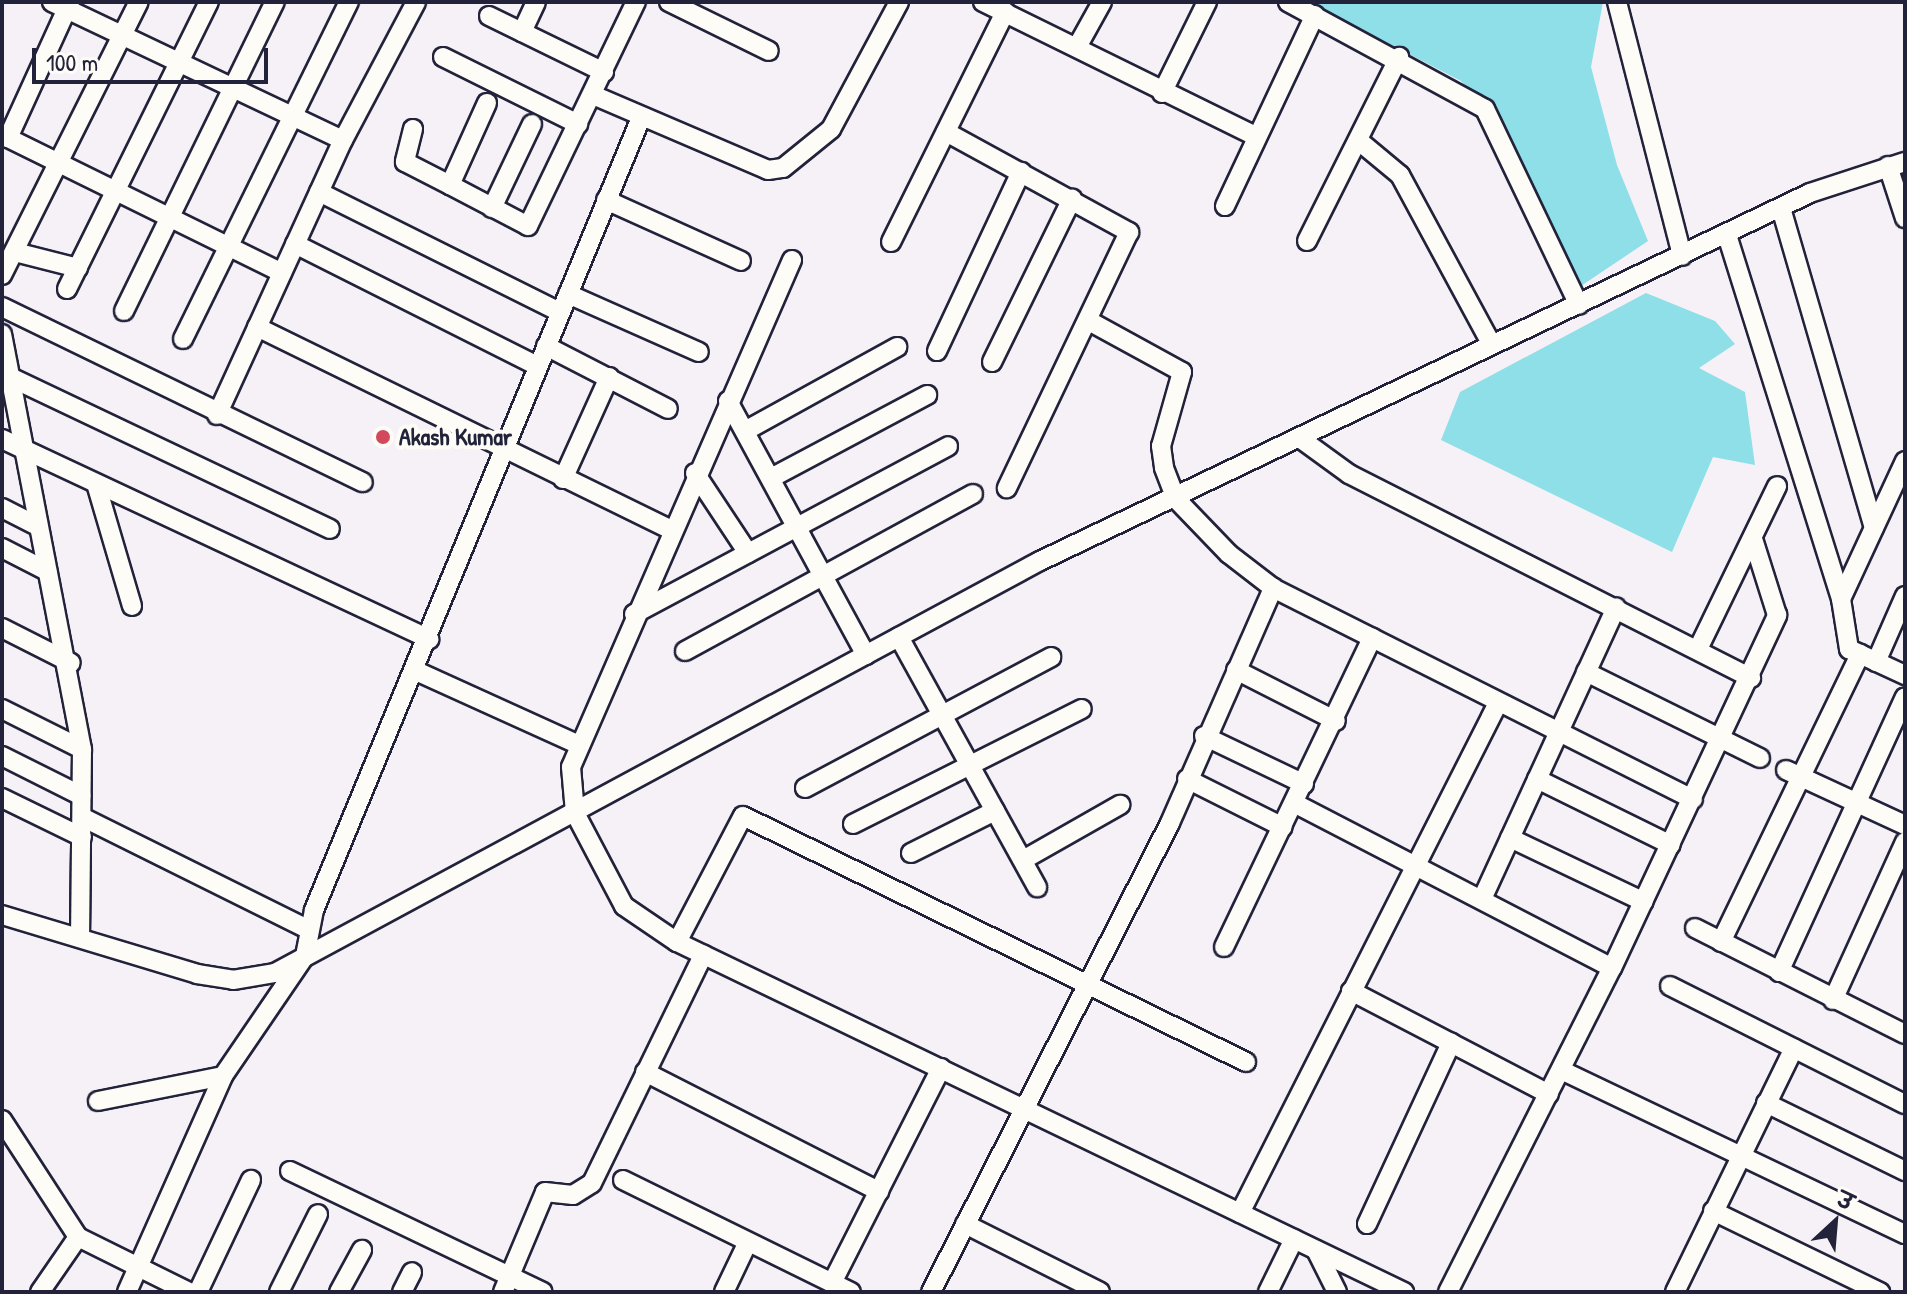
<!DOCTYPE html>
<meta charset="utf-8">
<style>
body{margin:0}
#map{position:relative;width:1907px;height:1294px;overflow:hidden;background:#f6f1f6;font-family:"Patrick Hand","Playpen Sans Deva",sans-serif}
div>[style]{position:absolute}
.water>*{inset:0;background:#8edfe8}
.roads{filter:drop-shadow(2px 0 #22223b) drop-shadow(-2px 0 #22223b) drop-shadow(0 2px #22223b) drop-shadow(0 -2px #22223b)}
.minor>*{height:18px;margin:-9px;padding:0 9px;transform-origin:9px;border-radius:9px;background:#fdfcf7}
.dots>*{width:22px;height:22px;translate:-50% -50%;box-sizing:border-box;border:4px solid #fdfcf7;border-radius:50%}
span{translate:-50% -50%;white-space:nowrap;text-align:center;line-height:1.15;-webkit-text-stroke:8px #fdfcf7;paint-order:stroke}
.poi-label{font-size:24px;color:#22223b;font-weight:700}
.left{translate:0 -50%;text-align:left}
.frame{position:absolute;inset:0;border:4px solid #22223b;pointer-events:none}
.north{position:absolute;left:1795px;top:1182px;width:80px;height:80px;-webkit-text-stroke:6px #fdfcf7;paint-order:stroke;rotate:26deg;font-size:22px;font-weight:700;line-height:32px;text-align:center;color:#22223b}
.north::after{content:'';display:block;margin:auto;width:28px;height:36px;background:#22223b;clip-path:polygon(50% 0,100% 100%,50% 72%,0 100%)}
.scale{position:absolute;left:32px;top:48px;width:236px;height:36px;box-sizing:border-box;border:4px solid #22223b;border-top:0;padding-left:10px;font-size:24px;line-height:28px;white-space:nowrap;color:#22223b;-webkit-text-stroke:6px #fdfcf7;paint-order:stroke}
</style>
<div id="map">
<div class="water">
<div style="clip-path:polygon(1309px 2px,1603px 2px,1591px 67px,1617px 165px,1648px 241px,1578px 288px,1512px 141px,1461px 81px)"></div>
<div style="clip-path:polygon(1646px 293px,1715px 321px,1735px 344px,1699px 368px,1745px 392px,1755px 465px,1713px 457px,1672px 552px,1441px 440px,1460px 392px)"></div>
</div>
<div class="roads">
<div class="minor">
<div style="left:52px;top:2px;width:322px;rotate:25.4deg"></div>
<div style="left:669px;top:2px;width:111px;rotate:26.1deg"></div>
<div style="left:983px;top:2px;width:305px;rotate:26.2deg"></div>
<div style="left:1288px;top:2px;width:224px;rotate:28.5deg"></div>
<div style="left:1485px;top:109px;width:217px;rotate:64.4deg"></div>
<div style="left:1617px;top:2px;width:262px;rotate:75.6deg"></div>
<div style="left:489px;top:16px;width:128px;rotate:26deg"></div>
<div style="left:522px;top:32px;width:33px;rotate:-65deg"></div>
<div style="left:1077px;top:47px;width:51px;rotate:-60.9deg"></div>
<div style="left:443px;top:57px;width:151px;rotate:26.4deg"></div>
<div style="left:1162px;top:93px;width:102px;rotate:-63.7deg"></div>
<div style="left:593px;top:95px;width:190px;rotate:23.2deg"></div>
<div style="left:768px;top:170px;width:15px;rotate:-8deg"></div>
<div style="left:783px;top:168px;width:62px;rotate:-39.1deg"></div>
<div style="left:831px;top:129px;width:144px;rotate:-61.8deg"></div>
<div style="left:487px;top:103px;width:90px;rotate:114.3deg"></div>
<div style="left:450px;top:185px;width:88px;rotate:27.7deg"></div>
<div style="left:528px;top:226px;width:249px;rotate:-64.3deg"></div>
<div style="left:413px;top:129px;width:34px;rotate:104deg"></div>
<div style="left:405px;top:162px;width:51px;rotate:27.1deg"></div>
<div style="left:946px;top:132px;width:209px;rotate:28.7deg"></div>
<div style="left:1129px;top:232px;width:284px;rotate:115.5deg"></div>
<div style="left:2px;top:135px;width:312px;rotate:26.2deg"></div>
<div style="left:8px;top:138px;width:149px;rotate:-65.5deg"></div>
<div style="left:1359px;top:141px;width:53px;rotate:39.7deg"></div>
<div style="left:1400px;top:175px;width:193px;rotate:61.6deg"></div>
<div style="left:1888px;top:166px;width:55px;rotate:71.9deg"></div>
<div style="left:319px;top:192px;width:269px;rotate:26.5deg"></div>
<div style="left:606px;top:200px;width:148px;rotate:24.3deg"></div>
<div style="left:1225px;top:206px;width:211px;rotate:-64.8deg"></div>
<div style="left:492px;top:208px;width:93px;rotate:-64.5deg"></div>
<div style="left:1781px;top:208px;width:333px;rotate:73.8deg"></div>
<div style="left:1727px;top:235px;width:381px;rotate:72.6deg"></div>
<div style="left:1841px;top:599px;width:51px;rotate:80.9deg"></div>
<div style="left:1849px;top:649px;width:62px;rotate:24.9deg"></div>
<div style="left:1307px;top:241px;width:206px;rotate:-63.4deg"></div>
<div style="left:891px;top:242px;width:257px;rotate:-63.6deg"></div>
<div style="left:295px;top:244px;width:272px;rotate:26.7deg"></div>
<div style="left:15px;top:252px;width:65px;rotate:14.3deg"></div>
<div style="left:792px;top:260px;width:553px;rotate:113.55deg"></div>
<div style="left:571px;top:767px;width:46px;rotate:85deg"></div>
<div style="left:575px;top:813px;width:105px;rotate:62.2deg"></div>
<div style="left:624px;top:906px;width:64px;rotate:34.2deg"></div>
<div style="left:677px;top:942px;width:807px;rotate:25.71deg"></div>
<div style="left:2px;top:275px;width:305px;rotate:-63.4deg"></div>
<div style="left:67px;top:289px;width:320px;rotate:-63.7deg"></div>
<div style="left:568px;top:294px;width:143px;rotate:23.9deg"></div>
<div style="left:2px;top:307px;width:401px;rotate:25.9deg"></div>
<div style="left:124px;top:311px;width:344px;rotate:-64deg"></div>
<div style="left:1089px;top:321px;width:106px;rotate:28.7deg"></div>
<div style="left:1182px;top:372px;width:77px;rotate:105.8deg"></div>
<div style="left:1161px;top:446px;width:22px;rotate:82deg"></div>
<div style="left:1164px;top:468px;width:33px;rotate:69deg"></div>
<div style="left:1176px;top:499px;width:76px;rotate:46.1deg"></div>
<div style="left:1229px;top:554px;width:56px;rotate:37.7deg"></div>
<div style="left:1273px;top:588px;width:470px;rotate:26.7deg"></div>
<div style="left:257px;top:327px;width:459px;rotate:26.1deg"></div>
<div style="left:2px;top:334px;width:423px;rotate:79.1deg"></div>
<div style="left:82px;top:749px;width:189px;rotate:90.6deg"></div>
<div style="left:183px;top:339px;width:376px;rotate:-63.8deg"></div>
<div style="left:546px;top:346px;width:137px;rotate:27.3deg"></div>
<div style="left:937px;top:351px;width:198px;rotate:-64.9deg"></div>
<div style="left:992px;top:362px;width:182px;rotate:-63.9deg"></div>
<div style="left:10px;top:377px;width:354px;rotate:25.4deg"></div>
<div style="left:728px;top:401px;width:289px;rotate:61.5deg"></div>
<div style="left:217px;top:415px;width:302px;rotate:-65.4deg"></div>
<div style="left:343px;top:140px;width:156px;rotate:-62.1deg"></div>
<div style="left:745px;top:431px;width:174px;rotate:-28.9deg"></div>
<div style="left:2px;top:439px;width:472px;rotate:25.1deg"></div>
<div style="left:1301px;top:439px;width:59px;rotate:36.1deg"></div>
<div style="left:1349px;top:474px;width:451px;rotate:26.9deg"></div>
<div style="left:695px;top:473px;width:96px;rotate:56.5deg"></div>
<div style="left:771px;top:478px;width:177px;rotate:-28deg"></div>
<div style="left:563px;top:479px;width:112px;rotate:-65.7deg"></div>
<div style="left:97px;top:487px;width:124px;rotate:73.6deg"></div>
<div style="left:2px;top:508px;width:38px;rotate:27deg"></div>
<div style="left:2px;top:548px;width:51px;rotate:27.1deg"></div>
<div style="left:1841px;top:599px;width:152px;rotate:-65.1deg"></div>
<div style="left:634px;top:614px;width:356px;rotate:-28.1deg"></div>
<div style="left:2px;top:628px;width:77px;rotate:26.9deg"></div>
<div style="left:899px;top:637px;width:286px;rotate:61.1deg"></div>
<div style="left:1698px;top:649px;width:181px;rotate:-64.1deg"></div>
<div style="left:685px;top:651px;width:328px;rotate:-28.6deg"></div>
<div style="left:1876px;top:662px;width:72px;rotate:-66.3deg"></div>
<div style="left:1236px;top:670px;width:112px;rotate:27deg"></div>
<div style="left:416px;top:671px;width:179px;rotate:24.4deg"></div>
<div style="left:1586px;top:672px;width:194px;rotate:26.3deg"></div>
<div style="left:2px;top:709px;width:89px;rotate:26.6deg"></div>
<div style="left:1204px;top:736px;width:111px;rotate:25.6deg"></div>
<div style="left:2px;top:756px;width:89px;rotate:26.6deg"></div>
<div style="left:1786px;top:770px;width:131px;rotate:24.8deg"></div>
<div style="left:1187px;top:779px;width:107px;rotate:26.6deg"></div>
<div style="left:1537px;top:779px;width:149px;rotate:26.2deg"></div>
<div style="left:805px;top:788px;width:279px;rotate:-28deg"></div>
<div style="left:2px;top:798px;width:89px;rotate:26deg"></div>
<div style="left:1294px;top:803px;width:358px;rotate:27.4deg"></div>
<div style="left:82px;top:817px;width:254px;rotate:26.4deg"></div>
<div style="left:853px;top:824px;width:256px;rotate:-26.7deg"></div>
<div style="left:1510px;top:838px;width:148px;rotate:25.5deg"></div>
<div style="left:911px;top:853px;width:94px;rotate:-26.6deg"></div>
<div style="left:1023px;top:860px;width:112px;rotate:-29.6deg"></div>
<div style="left:1482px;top:899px;width:321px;rotate:-65.3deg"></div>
<div style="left:2px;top:915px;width:204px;rotate:16.8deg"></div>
<div style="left:197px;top:974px;width:36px;rotate:9deg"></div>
<div style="left:233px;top:980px;width:43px;rotate:-9.5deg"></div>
<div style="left:275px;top:973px;width:869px;rotate:-28.31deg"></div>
<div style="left:1040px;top:561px;width:853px;rotate:-25.54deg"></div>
<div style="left:1810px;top:193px;width:100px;rotate:-18.1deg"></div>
<div style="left:1695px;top:928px;width:235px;rotate:26.8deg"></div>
<div style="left:677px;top:942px;width:142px;rotate:-62.4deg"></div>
<div style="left:743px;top:816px;width:560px;rotate:26.06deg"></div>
<div style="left:1721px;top:942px;width:320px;rotate:-64.2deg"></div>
<div style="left:1224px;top:947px;width:343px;rotate:-64.4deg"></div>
<div style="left:1779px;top:972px;width:302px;rotate:-65.4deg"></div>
<div style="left:1670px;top:986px;width:263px;rotate:26.7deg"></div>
<div style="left:1351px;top:991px;width:223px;rotate:27.5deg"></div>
<div style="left:1833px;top:1000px;width:174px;rotate:-65.5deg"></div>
<div style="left:1561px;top:1070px;width:381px;rotate:25.5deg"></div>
<div style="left:645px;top:1072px;width:263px;rotate:27deg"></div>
<div style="left:98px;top:1101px;width:127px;rotate:-11.3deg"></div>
<div style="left:1766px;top:1103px;width:155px;rotate:26.1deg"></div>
<div style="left:2px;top:1120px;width:140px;rotate:57deg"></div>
<div style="left:290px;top:1171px;width:280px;rotate:25.6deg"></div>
<div style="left:623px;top:1180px;width:254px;rotate:26.2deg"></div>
<div style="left:1713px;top:1211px;width:186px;rotate:25.9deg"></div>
<div style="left:1240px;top:1213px;width:572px;rotate:-63.17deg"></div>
<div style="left:965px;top:1224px;width:151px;rotate:26.7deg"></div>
<div style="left:1367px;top:1224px;width:200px;rotate:-65.1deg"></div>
<div style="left:1316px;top:1250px;width:47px;rotate:63.4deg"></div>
<div style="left:832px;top:1283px;width:241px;rotate:-63.1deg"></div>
<div style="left:40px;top:1292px;width:67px;rotate:-55.4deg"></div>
<div style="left:78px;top:1237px;width:124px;rotate:26.4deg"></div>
<div style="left:127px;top:1292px;width:236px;rotate:-66deg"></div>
<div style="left:223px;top:1076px;width:145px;rotate:-55.7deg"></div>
<div style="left:305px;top:956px;width:47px;rotate:-78.9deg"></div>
<div style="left:314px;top:910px;width:857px;rotate:-67.57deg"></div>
<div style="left:198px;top:1292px;width:124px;rotate:-64.7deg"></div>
<div style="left:279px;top:1292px;width:87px;rotate:-63.4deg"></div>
<div style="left:339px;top:1292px;width:48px;rotate:-61.3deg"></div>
<div style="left:402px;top:1292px;width:22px;rotate:-63deg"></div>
<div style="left:503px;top:1292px;width:108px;rotate:-67.2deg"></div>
<div style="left:545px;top:1192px;width:28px;rotate:6deg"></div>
<div style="left:573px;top:1195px;width:22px;rotate:-32deg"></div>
<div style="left:592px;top:1183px;width:254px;rotate:-64deg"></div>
<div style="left:724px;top:1292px;width:55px;rotate:-64.4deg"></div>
<div style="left:931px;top:1292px;width:526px;rotate:-63deg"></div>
<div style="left:1170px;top:823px;width:257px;rotate:-66.3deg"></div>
<div style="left:1268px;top:1292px;width:59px;rotate:-63.9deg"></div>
<div style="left:1448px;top:1292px;width:363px;rotate:-63.2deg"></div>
<div style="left:1612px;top:968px;width:390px;rotate:-64.9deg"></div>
<div style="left:1777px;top:615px;width:80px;rotate:-107.5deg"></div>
<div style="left:1675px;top:1292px;width:271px;rotate:-64deg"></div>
</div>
</div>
<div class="dots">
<div style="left:383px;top:437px;background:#d1495b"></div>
</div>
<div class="poi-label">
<span class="left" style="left:399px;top:437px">Akash Kumar</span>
</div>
<div class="frame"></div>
<div class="north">उ</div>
<div class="scale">100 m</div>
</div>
